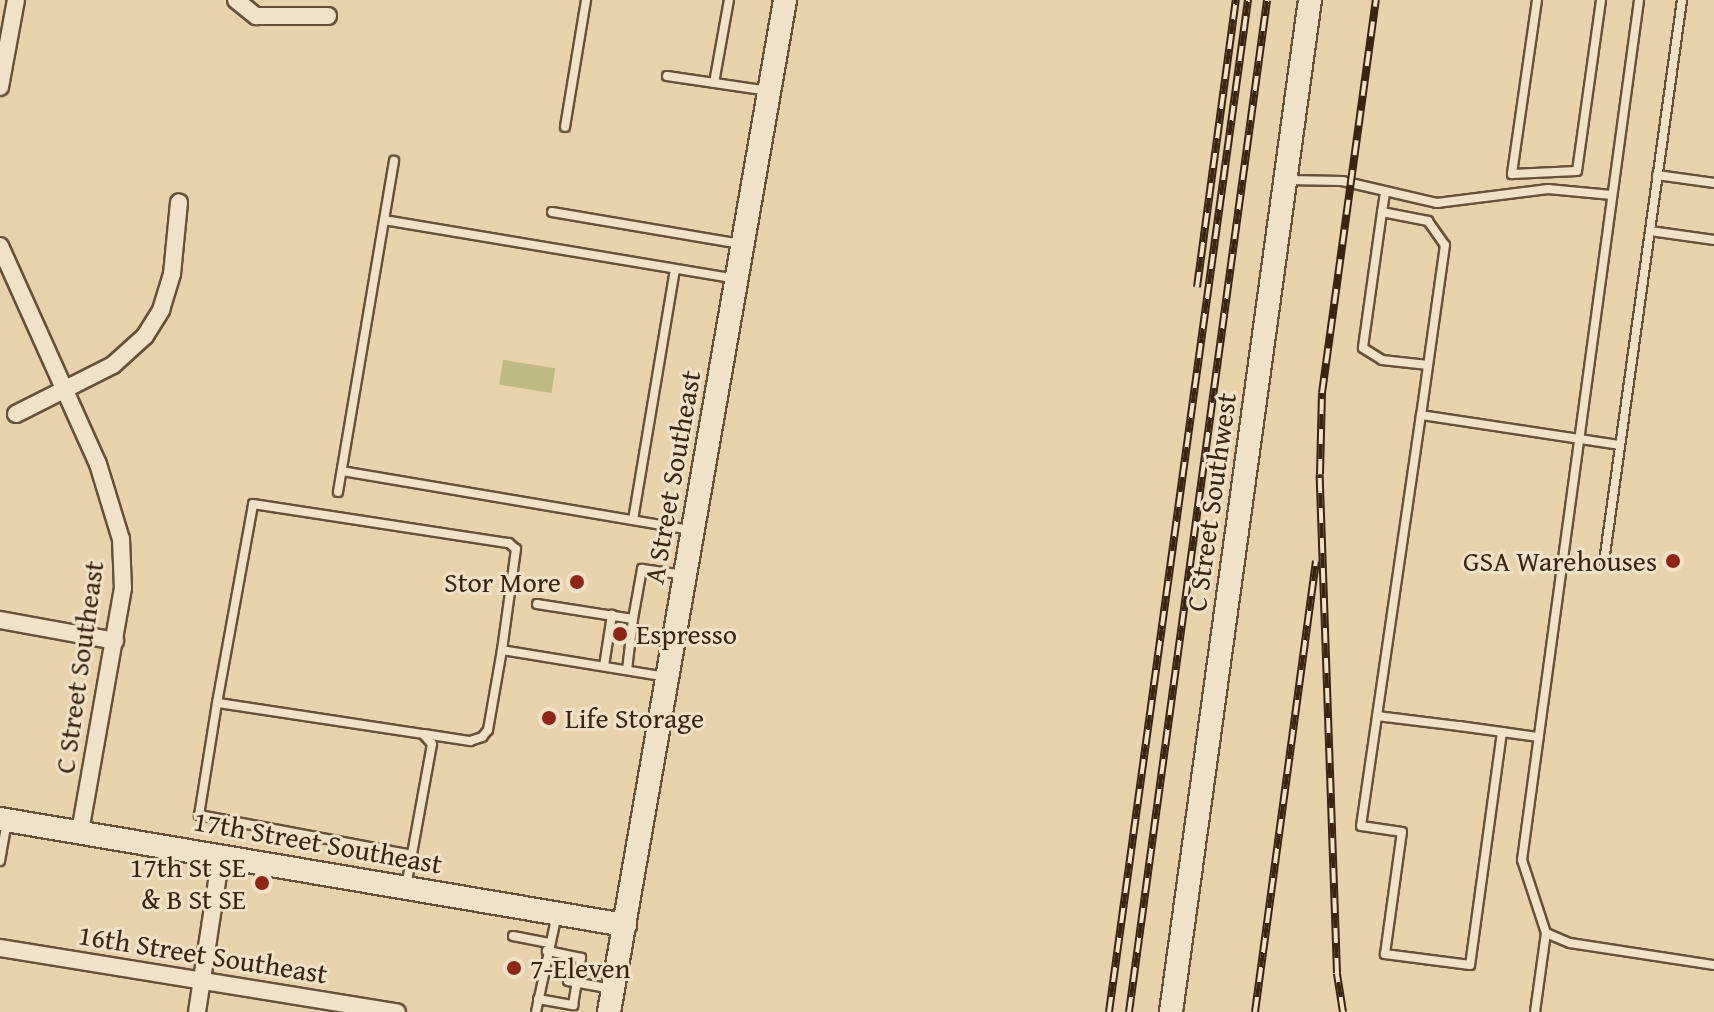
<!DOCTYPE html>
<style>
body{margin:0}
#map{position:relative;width:1714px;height:1012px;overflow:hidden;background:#e7d2ab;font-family:"Gentium Book Plus",serif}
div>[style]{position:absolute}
.green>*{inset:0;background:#bdba84;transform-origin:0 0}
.roads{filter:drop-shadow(2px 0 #665039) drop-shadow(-2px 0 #665039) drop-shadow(0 2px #665039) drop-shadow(0 -2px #665039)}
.lane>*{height:8px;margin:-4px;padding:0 4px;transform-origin:4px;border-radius:4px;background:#efe2c8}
.street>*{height:16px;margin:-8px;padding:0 8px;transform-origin:8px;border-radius:8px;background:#efe2c8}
.secondary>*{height:22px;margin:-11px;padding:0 11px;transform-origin:11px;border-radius:11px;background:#efe2c8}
.rail>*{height:8px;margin-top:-4px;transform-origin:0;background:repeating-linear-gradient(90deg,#efe2c8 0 15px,#3b2413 0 30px);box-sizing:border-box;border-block:2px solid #3b2413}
.dots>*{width:22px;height:22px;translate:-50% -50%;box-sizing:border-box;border:4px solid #efe2c8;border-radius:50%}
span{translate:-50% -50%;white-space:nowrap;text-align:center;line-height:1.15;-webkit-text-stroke:6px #efe2c8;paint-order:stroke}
.street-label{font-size:28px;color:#3b2413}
.poi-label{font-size:28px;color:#3b2413}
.right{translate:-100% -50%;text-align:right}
.left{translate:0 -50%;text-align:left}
</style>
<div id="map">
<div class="green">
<div style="left:503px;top:360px;width:53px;height:25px;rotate:9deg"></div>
</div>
<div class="roads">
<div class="lane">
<div style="left:1537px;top:0;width:176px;rotate:98.2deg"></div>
<div style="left:1512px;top:174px;width:65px;rotate:-2.6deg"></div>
<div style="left:1577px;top:171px;width:173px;rotate:-82deg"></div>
<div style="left:667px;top:76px;width:103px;rotate:8.4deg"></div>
<div style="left:714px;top:83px;width:84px;rotate:-79.8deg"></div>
<div style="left:565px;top:127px;width:129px;rotate:-80.6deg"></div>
<div style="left:1657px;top:175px;width:58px;rotate:8deg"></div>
<div style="left:1286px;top:180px;width:56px;rotate:1deg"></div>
<div style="left:1342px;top:181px;width:98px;rotate:13deg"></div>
<div style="left:1437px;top:203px;width:112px;rotate:-7.2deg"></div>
<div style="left:1548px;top:189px;width:64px;rotate:5.4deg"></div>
<div style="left:1385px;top:193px;width:19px;rotate:99deg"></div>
<div style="left:1382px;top:212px;width:47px;rotate:11.1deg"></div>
<div style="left:1428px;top:221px;width:29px;rotate:55deg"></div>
<div style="left:1445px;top:245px;width:172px;rotate:98deg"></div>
<div style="left:552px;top:212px;width:193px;rotate:9.6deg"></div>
<div style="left:1382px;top:212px;width:137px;rotate:98deg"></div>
<div style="left:1363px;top:348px;width:22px;rotate:32deg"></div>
<div style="left:1382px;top:360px;width:46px;rotate:6.2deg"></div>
<div style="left:384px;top:220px;width:357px;rotate:9.5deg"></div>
<div style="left:1650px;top:231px;width:65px;rotate:8deg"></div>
<div style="left:342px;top:471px;width:355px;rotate:9.6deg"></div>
<div style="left:338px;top:492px;width:336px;rotate:-80.4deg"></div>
<div style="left:633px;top:520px;width:254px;rotate:-80.5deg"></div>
<div style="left:1604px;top:562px;width:567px;rotate:-82.1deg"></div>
<div style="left:537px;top:604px;width:97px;rotate:8.9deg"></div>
<div style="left:633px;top:619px;width:51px;rotate:-79.8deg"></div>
<div style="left:642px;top:569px;width:43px;rotate:7.9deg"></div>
<div style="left:604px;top:666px;width:52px;rotate:-81.1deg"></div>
<div style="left:627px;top:670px;width:51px;rotate:-83.3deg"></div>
<div style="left:217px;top:703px;width:202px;rotate:-79.7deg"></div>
<div style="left:253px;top:504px;width:259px;rotate:8.7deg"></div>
<div style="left:509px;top:543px;width:9px;rotate:41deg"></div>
<div style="left:516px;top:549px;width:102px;rotate:97.9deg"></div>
<div style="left:1377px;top:716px;width:304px;rotate:-81.7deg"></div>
<div style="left:1421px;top:415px;width:201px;rotate:8.6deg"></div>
<div style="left:1502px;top:732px;width:235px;rotate:97.8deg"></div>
<div style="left:1470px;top:965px;width:86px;rotate:-172.6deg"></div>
<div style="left:1385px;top:954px;width:123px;rotate:-82.1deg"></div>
<div style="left:1402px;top:832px;width:41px;rotate:-171.7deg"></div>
<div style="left:1361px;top:826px;width:111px;rotate:-81.7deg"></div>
<div style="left:1377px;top:716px;width:83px;rotate:7deg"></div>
<div style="left:1459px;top:726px;width:43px;rotate:7.9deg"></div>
<div style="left:1502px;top:732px;width:37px;rotate:8deg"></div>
<div style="left:424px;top:734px;width:47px;rotate:8.7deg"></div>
<div style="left:470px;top:741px;width:13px;rotate:-18deg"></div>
<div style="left:482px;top:737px;width:9px;rotate:-49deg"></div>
<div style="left:488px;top:730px;width:81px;rotate:-80.1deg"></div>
<div style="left:502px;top:650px;width:167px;rotate:9.3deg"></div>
<div style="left:0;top:861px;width:39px;rotate:-80deg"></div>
<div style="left:406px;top:886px;width:21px;rotate:-79deg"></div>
<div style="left:410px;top:865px;width:123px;rotate:-79.7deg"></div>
<div style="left:432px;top:744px;width:13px;rotate:-132deg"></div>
<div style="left:423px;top:734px;width:208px;rotate:-171.4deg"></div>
<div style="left:217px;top:703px;width:113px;rotate:99.1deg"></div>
<div style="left:199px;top:815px;width:217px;rotate:10.6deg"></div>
<div style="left:1546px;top:933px;width:26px;rotate:23deg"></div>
<div style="left:1570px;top:943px;width:146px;rotate:8.7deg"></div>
<div style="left:513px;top:936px;width:38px;rotate:11deg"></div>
<div style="left:568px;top:981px;width:45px;rotate:10.3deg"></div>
<div style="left:538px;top:999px;width:36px;rotate:10deg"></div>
<div style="left:573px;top:1005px;width:48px;rotate:-80.3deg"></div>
<div style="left:581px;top:958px;width:35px;rotate:-168deg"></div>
<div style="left:536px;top:1012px;width:100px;rotate:-77.9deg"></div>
<div style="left:1535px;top:1012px;width:80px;rotate:-82.1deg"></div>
<div style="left:1546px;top:933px;width:77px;rotate:-108.2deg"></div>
<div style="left:1522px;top:860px;width:868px;rotate:-82.25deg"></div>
</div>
<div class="street">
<div style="left:236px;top:0;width:26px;rotate:39deg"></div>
<div style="left:256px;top:16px;width:72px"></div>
<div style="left:0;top:87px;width:88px;rotate:-79.6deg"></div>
<div style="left:0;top:246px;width:239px;rotate:65.8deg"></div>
<div style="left:98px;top:464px;width:78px;rotate:73deg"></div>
<div style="left:121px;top:539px;width:49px;rotate:87.7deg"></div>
<div style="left:123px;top:588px;width:248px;rotate:100deg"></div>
<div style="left:16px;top:414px;width:109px;rotate:-26.8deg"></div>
<div style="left:113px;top:365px;width:43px;rotate:-42.2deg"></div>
<div style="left:145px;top:336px;width:31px;rotate:-58deg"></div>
<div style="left:161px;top:310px;width:38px;rotate:-73deg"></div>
<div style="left:172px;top:274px;width:72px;rotate:-84.4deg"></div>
<div style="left:0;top:620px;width:117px;rotate:10.3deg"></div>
<div style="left:0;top:948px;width:402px;rotate:9.2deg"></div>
<div style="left:197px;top:1012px;width:159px;rotate:-81.3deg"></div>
</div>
<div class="secondary">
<div style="left:0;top:819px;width:634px;rotate:9.63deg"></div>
<div style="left:609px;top:1012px;width:1027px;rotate:-80.13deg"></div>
<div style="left:1171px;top:1012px;width:1022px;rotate:-82.18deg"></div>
</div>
</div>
<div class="rail">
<div style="left:1197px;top:287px;width:290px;rotate:-82.3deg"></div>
<div style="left:1109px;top:1012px;width:1022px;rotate:-82.18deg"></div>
<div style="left:1129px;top:1012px;width:1021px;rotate:-82.23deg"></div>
<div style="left:1255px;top:1012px;width:455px;rotate:-82.3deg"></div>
<div style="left:1343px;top:1012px;width:39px;rotate:-99deg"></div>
<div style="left:1337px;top:973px;width:499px;rotate:-92deg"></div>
<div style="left:1320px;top:474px;width:81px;rotate:-88.6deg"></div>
<div style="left:1322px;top:393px;width:397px;rotate:-82.2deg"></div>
</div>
<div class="dots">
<div style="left:1673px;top:561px;background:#8f2418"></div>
<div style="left:577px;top:582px;background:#8f2418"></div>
<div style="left:620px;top:634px;background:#8f2418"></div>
<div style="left:549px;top:718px;background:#8f2418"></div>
<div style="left:262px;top:883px;background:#8f2418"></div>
<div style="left:514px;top:968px;background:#8f2418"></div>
</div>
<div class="street-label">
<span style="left:672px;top:477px;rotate:-80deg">A Street Southeast</span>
<span style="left:1211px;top:502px;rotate:-82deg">C Street Southwest</span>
<span style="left:79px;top:667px;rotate:-82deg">C Street Southeast</span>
<span style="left:318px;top:842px;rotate:10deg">17th Street Southeast</span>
<span style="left:203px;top:954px;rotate:9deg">16th Street Southeast</span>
</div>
<div class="poi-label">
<span class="right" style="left:1657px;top:561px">GSA Warehouses</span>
<span class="right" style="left:561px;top:582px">Stor More</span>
<span class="left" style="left:636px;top:634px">Espresso</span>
<span class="left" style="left:565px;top:718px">Life Storage</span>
<span class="right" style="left:246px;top:883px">17th St SE<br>&amp; B St SE</span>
<span class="left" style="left:530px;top:968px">7-Eleven</span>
</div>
</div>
